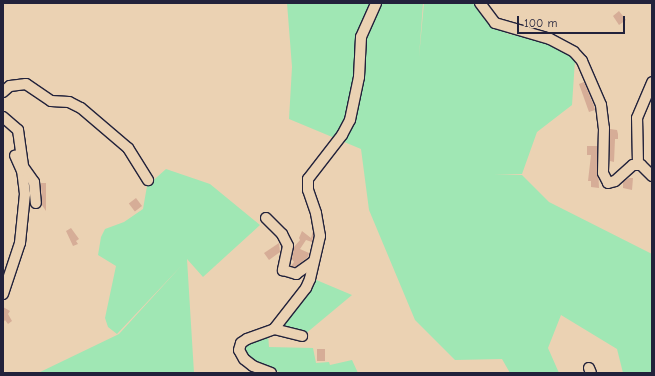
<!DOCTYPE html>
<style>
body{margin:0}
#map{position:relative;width:655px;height:376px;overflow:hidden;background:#ebd2b3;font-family:"Comic Neue",sans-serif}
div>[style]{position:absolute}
.green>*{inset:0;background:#a0e7b4}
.building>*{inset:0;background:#d6ad97;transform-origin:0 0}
.roads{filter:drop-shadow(1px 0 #22223b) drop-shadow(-1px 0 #22223b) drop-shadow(0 1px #22223b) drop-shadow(0 -1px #22223b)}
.minor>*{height:10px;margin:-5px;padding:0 5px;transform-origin:5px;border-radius:5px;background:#ebd2b3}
span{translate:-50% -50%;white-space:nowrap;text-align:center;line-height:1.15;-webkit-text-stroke:3px #ebd2b3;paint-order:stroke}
.frame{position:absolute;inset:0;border:4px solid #22223b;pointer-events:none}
.scale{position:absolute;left:517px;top:16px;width:108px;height:18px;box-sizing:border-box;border:2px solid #22223b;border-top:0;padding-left:5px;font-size:12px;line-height:14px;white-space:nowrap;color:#22223b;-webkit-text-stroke:3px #ebd2b3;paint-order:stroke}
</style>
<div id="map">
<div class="green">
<div style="clip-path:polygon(287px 3px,423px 3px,419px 57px,424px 3px,478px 3px,483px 18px,508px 34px,537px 39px,563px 50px,575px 60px,572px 105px,537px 132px,522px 174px,494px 175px,522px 175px,549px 202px,652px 254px,652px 373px,623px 373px,617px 349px,561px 315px,548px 348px,559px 373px,510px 373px,502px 359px,455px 360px,415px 320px,369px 210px,361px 149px,289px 119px,292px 67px)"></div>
<div style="clip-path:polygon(166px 169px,210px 184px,260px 225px,203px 277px,187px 259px,194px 373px,38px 373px,119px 334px,182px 265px,117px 334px,108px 327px,105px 318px,116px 266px,98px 255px,101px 237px,105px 229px,124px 222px,143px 209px,147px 186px)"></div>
<div style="clip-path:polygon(314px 279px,352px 295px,304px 335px,278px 328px)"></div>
<div style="clip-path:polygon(268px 334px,269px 347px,313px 348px,316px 363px,329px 362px,330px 365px,352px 360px,358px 373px,283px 373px,261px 366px,243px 352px,243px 345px)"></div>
</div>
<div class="building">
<div style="clip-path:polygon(619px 11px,626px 20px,619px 25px,613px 16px)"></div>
<div style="clip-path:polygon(584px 82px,594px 106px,595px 110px,589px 112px,579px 84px)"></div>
<div style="clip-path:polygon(610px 129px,617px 130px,618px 134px,618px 139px,615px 139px,614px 162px,610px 161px)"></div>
<div style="clip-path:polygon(587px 146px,597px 146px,599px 188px,591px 187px,591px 181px,588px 181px,591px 155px,587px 155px)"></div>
<div style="clip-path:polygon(629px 178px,633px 178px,632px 190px,623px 188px,623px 182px)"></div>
<div style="clip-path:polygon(41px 183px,46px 183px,46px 211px,42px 205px)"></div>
<div style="left:136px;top:198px;width:10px;height:9px;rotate:53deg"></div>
<div style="clip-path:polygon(71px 228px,79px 239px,76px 241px,78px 244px,73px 246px,66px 231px)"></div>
<div style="clip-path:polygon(302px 231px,311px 238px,313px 231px,313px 236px,312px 242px,306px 240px,300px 249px,309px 253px,308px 257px,295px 267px,291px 266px,294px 262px,292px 259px,294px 247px,300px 240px,299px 238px)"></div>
<div style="clip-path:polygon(279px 243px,280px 252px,269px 260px,264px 253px)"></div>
<div style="clip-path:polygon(3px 307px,10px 311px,8px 314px,12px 321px,8px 324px,5px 320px,3px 323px)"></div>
<div style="left:317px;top:349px;width:8px;height:12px"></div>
</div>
<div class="roads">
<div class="minor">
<div style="left:480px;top:3px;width:25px;rotate:53deg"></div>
<div style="left:495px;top:23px;width:57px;rotate:16.2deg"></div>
<div style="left:550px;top:39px;width:27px;rotate:28deg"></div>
<div style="left:574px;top:52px;width:12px;rotate:48deg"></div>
<div style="left:582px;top:61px;width:48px;rotate:66.6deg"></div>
<div style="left:601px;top:105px;width:23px;rotate:83deg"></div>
<div style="left:604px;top:128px;width:45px;rotate:91.3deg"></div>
<div style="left:603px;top:173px;width:11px;rotate:63deg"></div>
<div style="left:608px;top:183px;width:7px;rotate:-16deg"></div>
<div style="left:615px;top:181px;width:24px;rotate:-42deg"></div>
<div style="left:633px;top:165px;width:8px"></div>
<div style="left:641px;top:165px;width:16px;rotate:45deg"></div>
<div style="left:3px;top:92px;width:9px;rotate:-41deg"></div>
<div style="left:10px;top:86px;width:16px;rotate:-7deg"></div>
<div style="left:26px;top:84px;width:30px;rotate:34deg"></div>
<div style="left:51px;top:101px;width:18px;rotate:3deg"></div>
<div style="left:69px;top:102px;width:13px;rotate:27deg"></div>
<div style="left:81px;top:108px;width:62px;rotate:40.4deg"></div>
<div style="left:128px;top:148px;width:38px;rotate:58deg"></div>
<div style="left:3px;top:117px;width:20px;rotate:41deg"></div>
<div style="left:18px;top:130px;width:35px;rotate:82deg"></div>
<div style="left:638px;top:164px;width:46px;rotate:-91.2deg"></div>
<div style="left:637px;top:118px;width:39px;rotate:-67deg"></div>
<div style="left:22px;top:165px;width:21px;rotate:55deg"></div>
<div style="left:34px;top:182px;width:21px;rotate:85deg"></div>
<div style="left:266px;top:218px;width:23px;rotate:45deg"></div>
<div style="left:282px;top:234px;width:13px;rotate:63deg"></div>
<div style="left:288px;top:246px;width:25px;rotate:102deg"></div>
<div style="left:283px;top:270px;width:14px;rotate:17deg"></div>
<div style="left:296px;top:274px;width:21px;rotate:-35deg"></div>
<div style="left:3px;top:294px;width:54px;rotate:-71.6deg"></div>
<div style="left:20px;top:243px;width:49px;rotate:-84.2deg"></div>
<div style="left:25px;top:194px;width:23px;rotate:-97deg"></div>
<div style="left:22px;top:171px;width:17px;rotate:-114deg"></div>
<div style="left:274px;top:329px;width:29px;rotate:14deg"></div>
<div style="left:589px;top:368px;width:5px;rotate:68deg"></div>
<div style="left:271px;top:373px;width:19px;rotate:-159deg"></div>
<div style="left:253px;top:366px;width:11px;rotate:-142deg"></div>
<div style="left:244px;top:359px;width:10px;rotate:-119deg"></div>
<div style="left:239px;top:350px;width:7px;rotate:-74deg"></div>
<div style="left:241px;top:343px;width:7px;rotate:-34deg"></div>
<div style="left:247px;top:339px;width:29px;rotate:-20deg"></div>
<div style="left:274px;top:329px;width:52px;rotate:-52deg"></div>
<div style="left:306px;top:288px;width:10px;rotate:-66deg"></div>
<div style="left:310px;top:279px;width:44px;rotate:-76.9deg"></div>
<div style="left:320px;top:236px;width:23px;rotate:-100deg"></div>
<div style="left:316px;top:213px;width:24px;rotate:-109deg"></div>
<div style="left:308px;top:190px;width:11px;rotate:-90deg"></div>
<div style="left:308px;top:179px;width:56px;rotate:-52.3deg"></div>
<div style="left:342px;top:135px;width:17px;rotate:-62deg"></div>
<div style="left:350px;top:120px;width:44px;rotate:-78.2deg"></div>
<div style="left:359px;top:77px;width:40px;rotate:-87.1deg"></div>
<div style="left:361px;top:37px;width:37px;rotate:-66deg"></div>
</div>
</div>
<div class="frame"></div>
<div class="scale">100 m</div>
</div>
